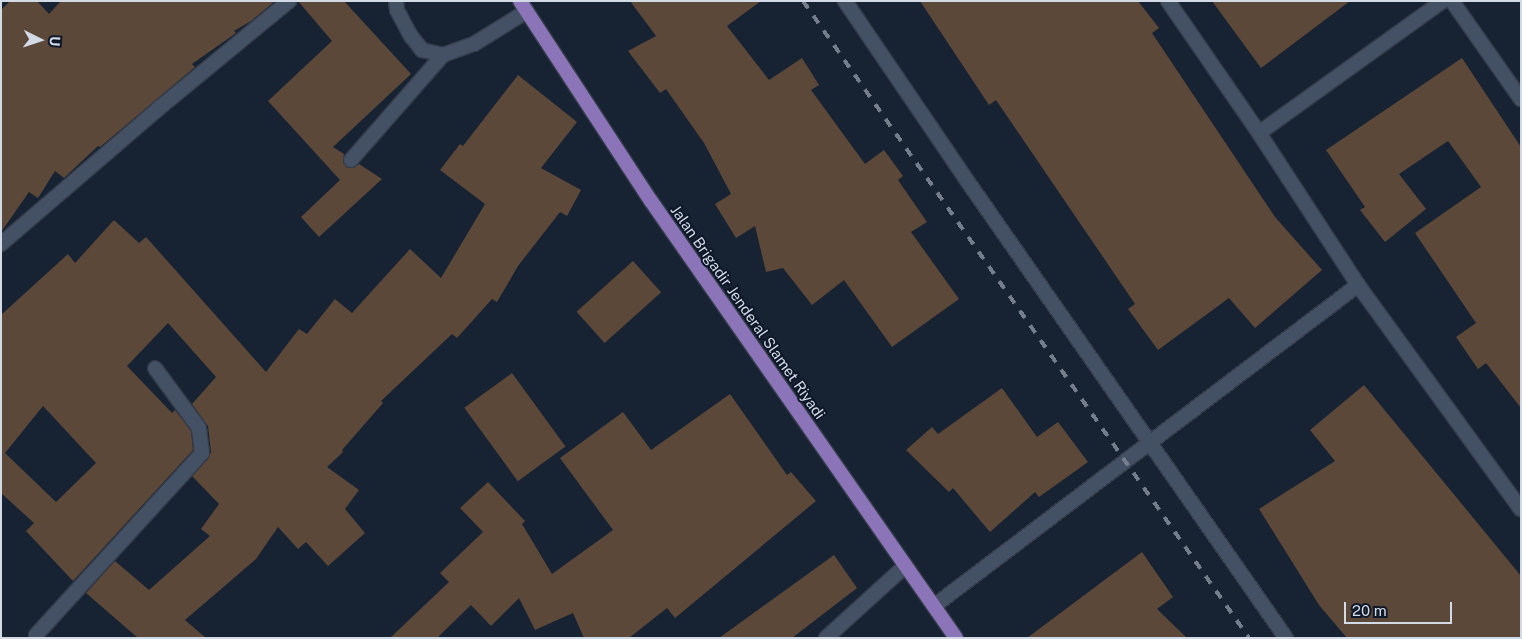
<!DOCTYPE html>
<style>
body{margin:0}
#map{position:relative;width:1522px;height:639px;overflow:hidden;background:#172233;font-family:"Public Sans",sans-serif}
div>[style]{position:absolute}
.building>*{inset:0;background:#5c4839;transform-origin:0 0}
.roads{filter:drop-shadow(1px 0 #353d4b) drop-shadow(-1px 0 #353d4b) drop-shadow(0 1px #353d4b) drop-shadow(0 -1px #353d4b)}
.service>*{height:14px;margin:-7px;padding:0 7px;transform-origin:7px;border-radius:7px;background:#445164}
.minor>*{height:14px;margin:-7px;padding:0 7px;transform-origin:7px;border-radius:7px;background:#445164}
.primary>*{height:14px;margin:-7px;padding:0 7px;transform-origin:7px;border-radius:7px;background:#8b75b8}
.rail>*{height:4px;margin-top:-2px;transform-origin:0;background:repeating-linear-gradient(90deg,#737d8b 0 9px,transparent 0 18px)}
span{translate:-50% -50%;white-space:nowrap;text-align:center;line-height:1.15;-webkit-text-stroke:4px #0e1829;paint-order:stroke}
.street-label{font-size:15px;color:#d2dae6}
.frame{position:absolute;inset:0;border:2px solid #d2dae6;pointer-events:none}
.north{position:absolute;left:15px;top:15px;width:50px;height:50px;-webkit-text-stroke:4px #0e1829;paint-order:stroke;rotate:94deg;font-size:14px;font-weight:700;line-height:20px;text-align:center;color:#d2dae6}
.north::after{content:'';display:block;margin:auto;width:18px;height:22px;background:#d2dae6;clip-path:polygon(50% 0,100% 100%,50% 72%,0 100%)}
.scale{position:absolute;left:1344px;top:602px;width:108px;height:22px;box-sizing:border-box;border:2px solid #d2dae6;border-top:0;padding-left:6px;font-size:15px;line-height:18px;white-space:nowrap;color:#d2dae6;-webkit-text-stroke:4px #0e1829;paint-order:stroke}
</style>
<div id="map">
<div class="building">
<div style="clip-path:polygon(10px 1px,37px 1px,49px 14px,61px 1px,275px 1px,251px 21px,234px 31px,236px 33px,192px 64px,195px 67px,100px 147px,98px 146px,64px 178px,55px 171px,38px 198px,29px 192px,1px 232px,1px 10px)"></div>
<div style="clip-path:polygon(298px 1px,344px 1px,411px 74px,333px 147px,344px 154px,343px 162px,346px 167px,353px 168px,359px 164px,382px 179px,319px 237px,301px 217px,340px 180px,268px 101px,332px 41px)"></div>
<div style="clip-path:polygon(630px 1px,761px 1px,727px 26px,769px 80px,802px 58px,819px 85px,811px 90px,865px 164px,884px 150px,903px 176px,898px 180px,927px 222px,911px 232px,959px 299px,892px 347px,844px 280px,812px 305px,783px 268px,766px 272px,755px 226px,736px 238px,715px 204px,731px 194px,704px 143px,666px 89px,660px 93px,628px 51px,656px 36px)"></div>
<div style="clip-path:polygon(920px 1px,1138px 1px,1159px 28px,1152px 33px,1275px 217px,1322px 270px,1255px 328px,1229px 298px,1158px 350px,1128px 309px,1135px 304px,996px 100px,989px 105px)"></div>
<div style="clip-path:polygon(1212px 1px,1350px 1px,1261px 68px)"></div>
<div style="clip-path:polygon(1462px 58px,1521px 147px,1521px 408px,1486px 363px,1478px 369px,1456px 337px,1476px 323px,1415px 233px,1481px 187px,1448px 141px,1399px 174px,1426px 209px,1385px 242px,1360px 210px,1365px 207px,1326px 150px)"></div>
<div style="clip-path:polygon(evenodd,518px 75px,577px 122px,541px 168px,581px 190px,567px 216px,560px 212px,518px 266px,497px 302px,492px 299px,457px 338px,452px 334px,381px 401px,383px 403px,342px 450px,343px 452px,327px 467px,359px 490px,345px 509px,365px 533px,328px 566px,306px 542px,298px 549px,278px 527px,256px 559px,185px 620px,206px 638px,138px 638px,86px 593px,115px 561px,149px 590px,210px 536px,201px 529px,219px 504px,192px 476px,208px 459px,211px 452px,208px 426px,192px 404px,216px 377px,168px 323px,127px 366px,172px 413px,175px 410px,191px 431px,193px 450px,73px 581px,26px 531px,34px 523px,1px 493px,1px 315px,68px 254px,75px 263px,114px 220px,139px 243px,146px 237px,266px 372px,299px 329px,307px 334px,335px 299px,352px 313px,410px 249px,441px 278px,485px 204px,440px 170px,460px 144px,463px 146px,518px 75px,43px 406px,96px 463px,56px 502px,5px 453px,43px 406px)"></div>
<div style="left:633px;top:261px;width:42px;height:76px;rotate:48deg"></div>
<div style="left:512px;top:373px;width:91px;height:59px;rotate:54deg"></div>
<div style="clip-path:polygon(1364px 385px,1521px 576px,1521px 638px,1347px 638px,1319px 605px,1259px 509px,1335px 461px,1310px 430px)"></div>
<div style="clip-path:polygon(1002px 388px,1037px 437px,1058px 422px,1088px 462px,1039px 497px,1035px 492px,990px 532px,953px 488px,949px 492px,906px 450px,932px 427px,938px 434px)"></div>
<div style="clip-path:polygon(730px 394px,787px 475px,791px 472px,816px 501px,675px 618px,667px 608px,629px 638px,584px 638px,573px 613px,535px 630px,519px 598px,491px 626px,471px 605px,437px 638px,390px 638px,449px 582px,440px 573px,483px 532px,460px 508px,488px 482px,525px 521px,522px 524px,552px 574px,613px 530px,560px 458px,623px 412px,651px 450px)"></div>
<div style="clip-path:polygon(1142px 552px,1173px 597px,1157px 609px,1187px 638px,1027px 638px)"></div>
<div style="clip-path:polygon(834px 555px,857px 588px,792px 638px,719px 638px)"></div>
</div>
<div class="roads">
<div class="service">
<div style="left:396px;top:1px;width:9px;rotate:84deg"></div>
<div style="left:397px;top:10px;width:30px;rotate:62deg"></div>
<div style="left:411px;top:36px;width:18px;rotate:52deg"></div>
<div style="left:422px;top:50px;width:22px;rotate:13deg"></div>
<div style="left:443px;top:55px;width:33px;rotate:-20deg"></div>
<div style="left:474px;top:44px;width:62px;rotate:-31.9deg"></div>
<div style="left:351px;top:160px;width:140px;rotate:-48.8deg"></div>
<div style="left:36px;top:635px;width:246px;rotate:-47.6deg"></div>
<div style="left:202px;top:453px;width:25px;rotate:-97deg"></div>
<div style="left:199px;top:428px;width:74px;rotate:-126.3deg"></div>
</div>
<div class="minor">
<div style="left:845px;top:1px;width:219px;rotate:55.8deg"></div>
<div style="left:968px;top:182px;width:556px;rotate:55.11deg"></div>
<div style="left:1168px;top:1px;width:160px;rotate:55.4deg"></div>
<div style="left:1259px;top:133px;width:181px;rotate:56.9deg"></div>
<div style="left:1358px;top:285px;width:277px;rotate:54deg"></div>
<div style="left:1452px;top:1px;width:120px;rotate:54.9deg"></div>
<div style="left:1259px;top:133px;width:226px;rotate:-35.7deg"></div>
<div style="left:1px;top:244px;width:207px;rotate:-40.7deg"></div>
<div style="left:158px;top:109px;width:170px;rotate:-39.5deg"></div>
<div style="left:934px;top:606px;width:532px;rotate:-37.13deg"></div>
<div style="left:826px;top:638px;width:107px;rotate:-42.3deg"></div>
</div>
<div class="primary">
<div style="left:520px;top:1px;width:239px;rotate:56.8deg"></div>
<div style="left:651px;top:201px;width:533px;rotate:55.09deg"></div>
</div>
</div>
<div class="rail">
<div style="left:803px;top:1px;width:778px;rotate:55deg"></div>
</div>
<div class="street-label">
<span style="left:748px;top:312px;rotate:55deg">Jalan Brigadir Jenderal Slamet Riyadi</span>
</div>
<div class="frame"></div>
<div class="north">U</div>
<div class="scale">20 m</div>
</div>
